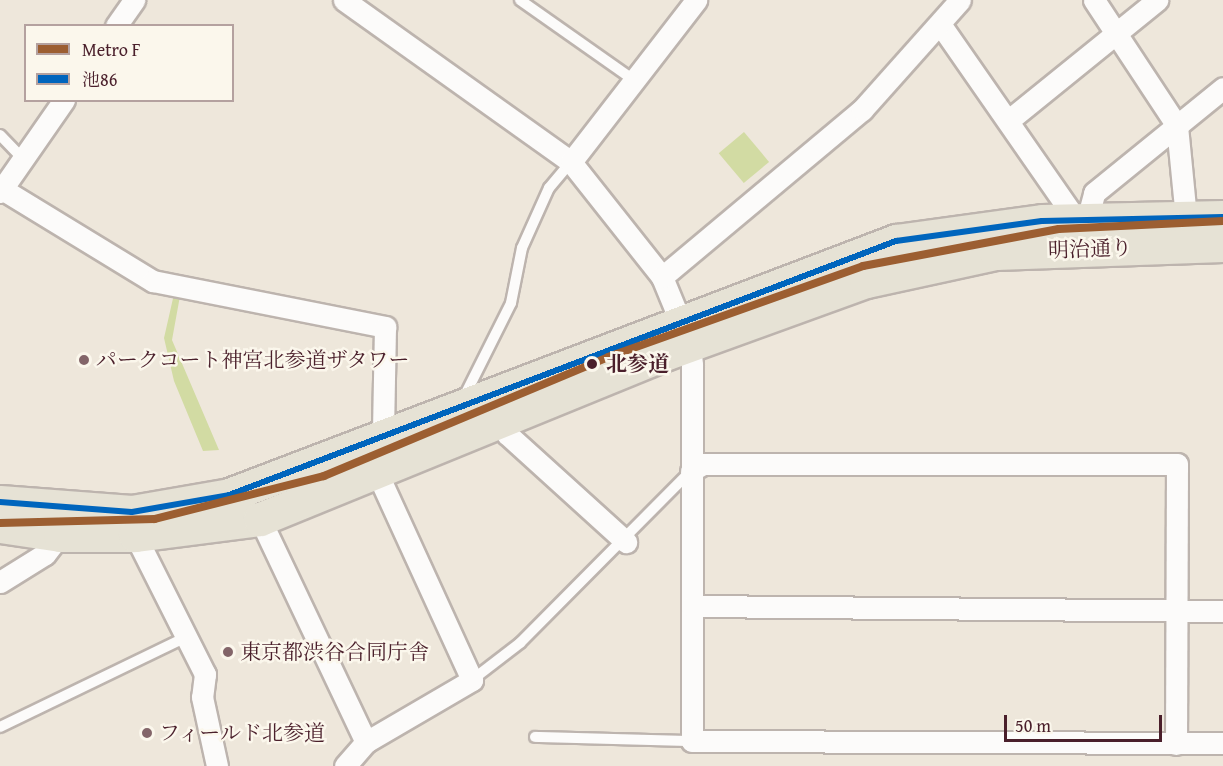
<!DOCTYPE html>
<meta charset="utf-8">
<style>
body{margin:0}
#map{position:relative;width:1223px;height:766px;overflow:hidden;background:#eee7db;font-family:"Gentium Book Plus","Noto Serif JP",serif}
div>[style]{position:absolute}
.green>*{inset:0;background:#d2dba3;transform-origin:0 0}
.roads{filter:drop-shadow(2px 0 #bdb4ae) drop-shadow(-2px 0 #bdb4ae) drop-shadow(0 2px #bdb4ae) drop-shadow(0 -2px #bdb4ae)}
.lane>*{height:10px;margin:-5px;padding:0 5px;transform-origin:5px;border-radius:5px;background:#fcfbfa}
.street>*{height:21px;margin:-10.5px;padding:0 10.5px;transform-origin:10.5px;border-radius:10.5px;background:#fcfbfa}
.primary>*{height:33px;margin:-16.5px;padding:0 16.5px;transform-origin:16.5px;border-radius:16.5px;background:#e6e2d5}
.bus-1>*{height:6px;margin:-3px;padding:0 3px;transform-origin:3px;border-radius:3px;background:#0065bd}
.metro-1>*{height:8px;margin:-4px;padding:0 4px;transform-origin:4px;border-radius:4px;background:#9c5e31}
.dots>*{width:16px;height:16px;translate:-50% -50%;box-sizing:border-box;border:3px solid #fbf7ec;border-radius:50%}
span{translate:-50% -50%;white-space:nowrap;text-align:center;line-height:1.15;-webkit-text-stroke:5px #fbf7ec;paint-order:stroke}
.street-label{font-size:21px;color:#4a1f2b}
.poi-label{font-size:21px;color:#4a1f2b}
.left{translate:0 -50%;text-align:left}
.stop-label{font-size:21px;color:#4a1f2b;font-weight:700}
.legend{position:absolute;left:24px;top:24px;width:210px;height:78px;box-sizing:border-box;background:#fbf7ec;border:2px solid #b4a19f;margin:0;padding:8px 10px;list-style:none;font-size:18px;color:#4a1f2b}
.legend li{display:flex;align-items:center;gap:12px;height:30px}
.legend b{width:30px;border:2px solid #b4a19f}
.scale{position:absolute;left:1004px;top:715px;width:158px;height:27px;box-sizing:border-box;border:3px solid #4a1f2b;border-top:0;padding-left:8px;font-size:18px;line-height:21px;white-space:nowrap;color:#4a1f2b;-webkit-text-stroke:4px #fbf7ec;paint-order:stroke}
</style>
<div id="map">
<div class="green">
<div style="left:744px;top:132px;width:39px;height:33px;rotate:50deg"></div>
<div style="clip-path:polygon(174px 294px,180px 296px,172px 340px,219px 450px,203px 451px,174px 381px,164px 338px)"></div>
</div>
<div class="roads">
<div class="lane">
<div style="left:520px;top:0;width:139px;rotate:35.1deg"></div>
<div style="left:0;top:135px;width:33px;rotate:46deg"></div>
<div style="left:464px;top:397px;width:105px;rotate:-63.4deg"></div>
<div style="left:511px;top:303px;width:56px;rotate:-78.7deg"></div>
<div style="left:522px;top:248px;width:66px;rotate:-65.8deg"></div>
<div style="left:549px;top:188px;width:34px;rotate:-50deg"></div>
<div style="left:472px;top:680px;width:61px;rotate:-37.6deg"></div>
<div style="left:520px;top:643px;width:243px;rotate:-45.2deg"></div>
<div style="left:0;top:727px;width:207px;rotate:-25.8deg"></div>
<div style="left:535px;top:737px;width:157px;rotate:1.5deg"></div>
</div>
<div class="street">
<div style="left:344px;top:0;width:279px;rotate:35.5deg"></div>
<div style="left:571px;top:162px;width:147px;rotate:51.6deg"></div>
<div style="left:662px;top:277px;width:74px;rotate:67.6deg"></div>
<div style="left:690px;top:345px;width:20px;rotate:84deg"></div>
<div style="left:692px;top:365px;width:376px;rotate:90deg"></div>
<div style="left:692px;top:741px;width:531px;rotate:0.22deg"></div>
<div style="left:1094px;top:0;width:151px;rotate:56.6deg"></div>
<div style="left:1177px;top:126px;width:92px;rotate:84.4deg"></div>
<div style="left:940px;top:24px;width:239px;rotate:55.2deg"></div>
<div style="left:116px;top:26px;width:32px;rotate:-55deg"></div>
<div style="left:1009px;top:120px;width:191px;rotate:-39deg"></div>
<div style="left:571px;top:162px;width:205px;rotate:-52.3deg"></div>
<div style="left:2px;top:189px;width:177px;rotate:31.4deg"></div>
<div style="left:153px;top:281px;width:237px;rotate:11.2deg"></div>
<div style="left:385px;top:327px;width:106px;rotate:91.1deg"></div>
<div style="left:0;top:192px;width:112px;rotate:-55.2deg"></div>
<div style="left:1087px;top:220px;width:28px;rotate:-75deg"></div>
<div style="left:1094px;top:193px;width:166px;rotate:-39.1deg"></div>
<div style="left:662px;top:277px;width:261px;rotate:-39.9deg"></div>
<div style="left:862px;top:110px;width:147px;rotate:-48.3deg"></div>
<div style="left:499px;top:419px;width:17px;rotate:62deg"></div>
<div style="left:507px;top:434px;width:161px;rotate:42.2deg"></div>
<div style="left:691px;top:471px;width:14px;rotate:-30deg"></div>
<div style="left:703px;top:464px;width:474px"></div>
<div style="left:1177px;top:464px;width:280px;rotate:90.2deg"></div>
<div style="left:260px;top:519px;width:247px;rotate:64.6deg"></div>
<div style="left:135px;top:535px;width:156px;rotate:63.3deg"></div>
<div style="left:205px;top:674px;width:23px;rotate:97deg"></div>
<div style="left:202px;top:697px;width:71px;rotate:77.7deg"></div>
<div style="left:0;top:582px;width:53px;rotate:-31.9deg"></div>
<div style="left:45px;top:554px;width:24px;rotate:-52deg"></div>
<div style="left:692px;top:606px;width:531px;rotate:0.54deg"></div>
<div style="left:345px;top:766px;width:32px;rotate:-49deg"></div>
<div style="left:366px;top:742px;width:123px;rotate:-30.3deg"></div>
<div style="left:472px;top:680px;width:233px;rotate:-114.6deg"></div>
</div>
<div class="primary">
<div style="left:0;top:502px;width:132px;rotate:4.3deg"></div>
<div style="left:132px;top:512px;width:98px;rotate:-9.9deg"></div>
<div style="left:229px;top:495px;width:714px;rotate:-20.85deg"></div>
<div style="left:896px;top:241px;width:147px;rotate:-7.8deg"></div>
<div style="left:1042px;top:221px;width:181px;rotate:-1.3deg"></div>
<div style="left:0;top:526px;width:61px;rotate:8.5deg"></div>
<div style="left:60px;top:535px;width:75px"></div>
<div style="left:135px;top:535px;width:126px;rotate:-7.3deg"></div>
<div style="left:260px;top:519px;width:436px;rotate:-22.2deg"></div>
<div style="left:664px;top:354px;width:215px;rotate:-19.9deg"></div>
<div style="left:866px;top:281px;width:133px;rotate:-12.2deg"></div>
<div style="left:996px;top:253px;width:227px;rotate:-2deg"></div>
</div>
</div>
<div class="bus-1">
<div style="left:0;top:502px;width:132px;rotate:4.3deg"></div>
<div style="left:132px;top:512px;width:98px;rotate:-9.9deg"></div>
<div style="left:229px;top:495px;width:714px;rotate:-20.85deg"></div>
<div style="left:896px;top:241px;width:147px;rotate:-7.8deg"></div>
<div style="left:1042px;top:221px;width:181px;rotate:-1.3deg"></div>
</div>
<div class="metro-1">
<div style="left:0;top:523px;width:155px;rotate:-1.5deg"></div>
<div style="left:155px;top:519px;width:174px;rotate:-14.3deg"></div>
<div style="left:324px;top:476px;width:308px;rotate:-22.7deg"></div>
<div style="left:608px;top:357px;width:271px;rotate:-19.6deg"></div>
<div style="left:863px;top:266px;width:199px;rotate:-10.7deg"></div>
<div style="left:1059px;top:229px;width:164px;rotate:-2.8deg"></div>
</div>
<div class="dots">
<div style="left:84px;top:360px;background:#836569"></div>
<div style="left:592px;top:364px;background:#4a1f2b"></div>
<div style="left:228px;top:652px;background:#836569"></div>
<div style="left:147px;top:733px;background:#836569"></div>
</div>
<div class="street-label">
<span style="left:1090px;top:249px;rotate:-2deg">明治通り</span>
</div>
<div class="poi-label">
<span class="left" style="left:96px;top:360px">パークコート神宮北参道ザタワー</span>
<span class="left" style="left:240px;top:652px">東京都渋谷合同庁舎</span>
<span class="left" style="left:159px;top:733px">フィールド北参道</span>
</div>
<div class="stop-label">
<span class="left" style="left:606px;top:364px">北参道</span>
</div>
<ul class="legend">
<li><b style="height:8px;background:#9c5e31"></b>Metro F</li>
<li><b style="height:8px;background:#0065bd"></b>池86</li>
</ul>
<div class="scale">50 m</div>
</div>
